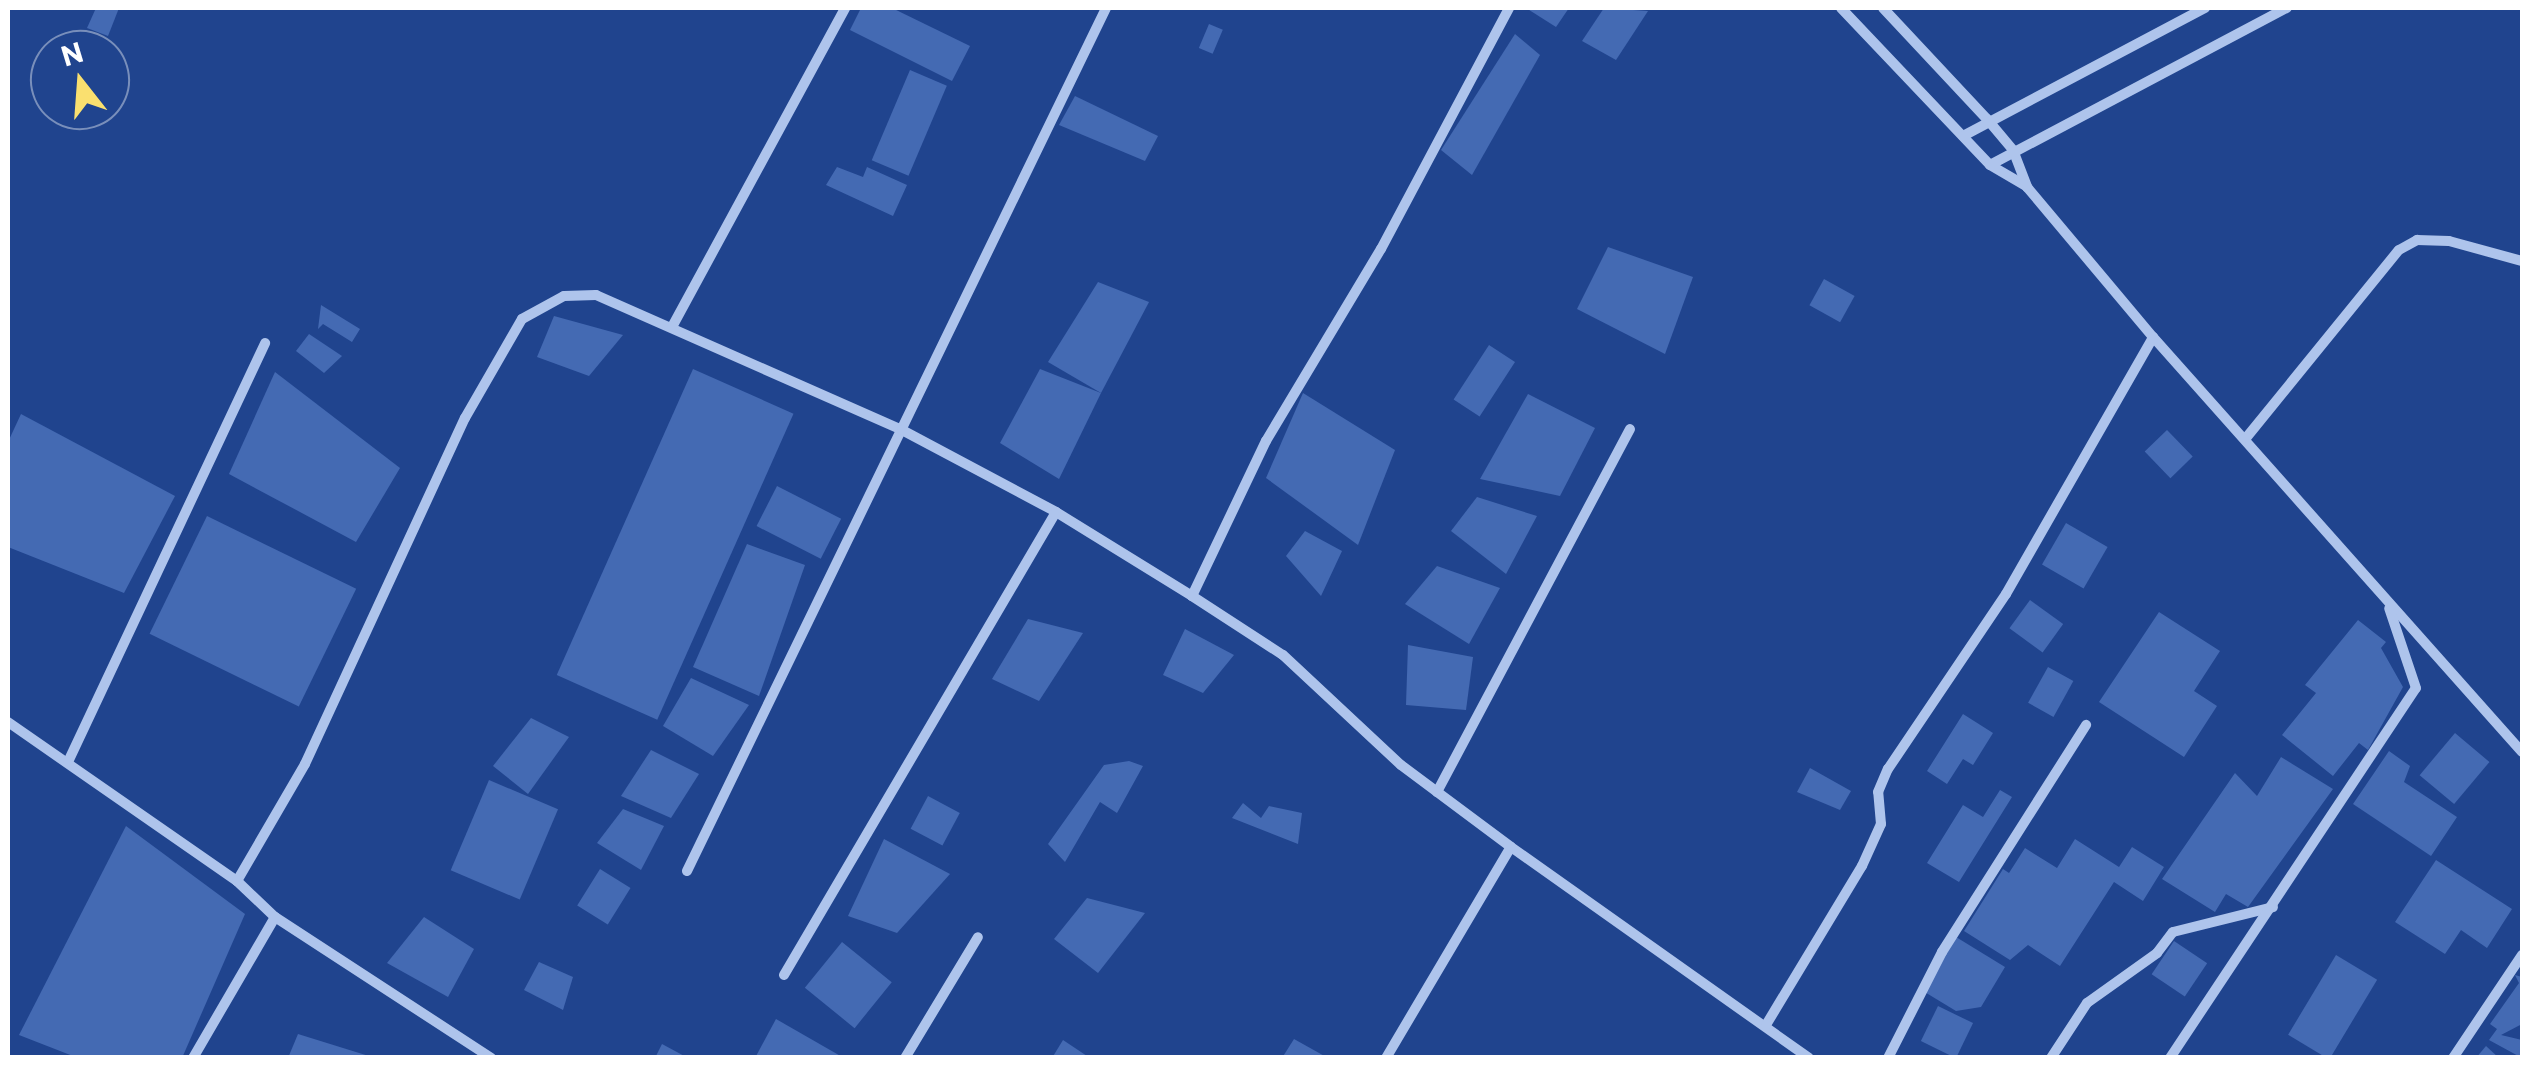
<!DOCTYPE html>
<style>
body{margin:0}
#map{position:relative;width:2530px;height:1065px;overflow:hidden;background:#20448e;font-family:Commissioner,sans-serif}
div>[style]{position:absolute}
.building>*{inset:0;background:#446ab3;transform-origin:0 0}
.street>*{height:10px;margin:-5px;padding:0 5px;transform-origin:5px;border-radius:5px;background:#aec4ec}
span{translate:-50% -50%;white-space:nowrap;text-align:center;line-height:1.15;-webkit-text-stroke:10px #20448e;paint-order:stroke}
.frame{position:absolute;inset:0;border:10px solid #fff;pointer-events:none}
.north{position:absolute;left:30px;top:30px;width:100px;height:100px;box-sizing:border-box;background:#20448e;border:2px solid #798fbb;border-radius:50%;rotate:343deg;font-size:28px;font-weight:700;line-height:40px;text-align:center;color:#fff}
.north::after{content:'';display:block;margin:auto;width:35px;height:45px;background:#fae06f;clip-path:polygon(50% 0,100% 100%,50% 72%,0 100%)}
</style>
<div id="map">
<div class="building">
<div style="clip-path:polygon(96px 8px,119px 8px,108px 36px,87px 28px)"></div>
<div style="clip-path:polygon(861px 8px,892px 8px,970px 46px,952px 81px,850px 30px)"></div>
<div style="clip-path:polygon(1526px 8px,1569px 8px,1556px 27px)"></div>
<div style="clip-path:polygon(1604px 8px,1648px 11px,1616px 60px,1582px 41px)"></div>
<div style="left:1209px;top:24px;width:15px;height:26px;rotate:23deg"></div>
<div style="clip-path:polygon(1515px 34px,1540px 55px,1472px 175px,1441px 150px)"></div>
<div style="left:910px;top:70px;width:40px;height:98px;rotate:23deg"></div>
<div style="clip-path:polygon(1075px 96px,1158px 136px,1145px 161px,1059px 125px)"></div>
<div style="clip-path:polygon(837px 167px,863px 177px,867px 167px,907px 185px,893px 216px,826px 185px)"></div>
<div style="clip-path:polygon(1608px 247px,1693px 277px,1665px 354px,1577px 309px)"></div>
<div style="left:1824px;top:279px;width:35px;height:30px;rotate:29deg"></div>
<div style="clip-path:polygon(1098px 282px,1149px 302px,1101px 393px,1048px 362px)"></div>
<div style="clip-path:polygon(321px 305px,360px 329px,352px 342px,323px 324px,318px 329px)"></div>
<div style="clip-path:polygon(554px 316px,623px 335px,589px 376px,537px 357px)"></div>
<div style="clip-path:polygon(309px 334px,342px 356px,324px 373px,296px 351px)"></div>
<div style="left:1489px;top:345px;width:31px;height:65px;rotate:33deg"></div>
<div style="left:693px;top:369px;width:110px;height:335px;rotate:24deg"></div>
<div style="clip-path:polygon(1040px 369px,1101px 393px,1059px 479px,1000px 443px)"></div>
<div style="clip-path:polygon(275px 372px,400px 468px,356px 542px,229px 474px)"></div>
<div style="clip-path:polygon(1303px 393px,1395px 450px,1358px 545px,1266px 478px)"></div>
<div style="clip-path:polygon(1528px 394px,1595px 428px,1560px 496px,1480px 479px)"></div>
<div style="clip-path:polygon(21px 414px,175px 496px,124px 593px,8px 547px,8px 442px)"></div>
<div style="left:2167px;top:430px;width:37px;height:31px;rotate:46deg"></div>
<div style="left:777px;top:486px;width:72px;height:45px;rotate:27deg"></div>
<div style="clip-path:polygon(1477px 497px,1537px 516px,1506px 574px,1451px 531px)"></div>
<div style="left:207px;top:516px;width:166px;height:131px;rotate:26deg"></div>
<div style="left:2066px;top:523px;width:48px;height:48px;rotate:30deg"></div>
<div style="clip-path:polygon(1305px 531px,1342px 551px,1321px 596px,1286px 556px)"></div>
<div style="clip-path:polygon(747px 544px,805px 565px,759px 696px,693px 667px)"></div>
<div style="clip-path:polygon(1437px 566px,1500px 588px,1469px 644px,1405px 604px)"></div>
<div style="left:2030px;top:600px;width:41px;height:35px;rotate:36deg"></div>
<div style="clip-path:polygon(2159px 612px,2220px 651px,2194px 691px,2217px 706px,2184px 757px,2099px 702px)"></div>
<div style="clip-path:polygon(1028px 619px,1083px 633px,1039px 701px,992px 679px)"></div>
<div style="clip-path:polygon(2358px 620px,2386px 642px,2381px 648px,2403px 687px,2368px 750px,2359px 743px,2333px 776px,2282px 735px,2316px 693px,2305px 685px)"></div>
<div style="clip-path:polygon(1185px 629px,1234px 655px,1203px 693px,1163px 675px)"></div>
<div style="clip-path:polygon(1408px 645px,1473px 657px,1466px 710px,1406px 705px)"></div>
<div style="left:2048px;top:667px;width:29px;height:41px;rotate:29deg"></div>
<div style="clip-path:polygon(691px 678px,749px 705px,713px 756px,663px 726px)"></div>
<div style="clip-path:polygon(1963px 714px,1993px 733px,1973px 765px,1963px 759px,1947px 784px,1927px 771px)"></div>
<div style="clip-path:polygon(531px 718px,569px 737px,528px 794px,493px 766px)"></div>
<div style="left:2455px;top:733px;width:45px;height:55px;rotate:40deg"></div>
<div style="clip-path:polygon(651px 750px,699px 774px,671px 818px,621px 796px)"></div>
<div style="clip-path:polygon(2389px 751px,2410px 766px,2404px 782px,2457px 817px,2431px 856px,2353px 804px)"></div>
<div style="clip-path:polygon(2281px 757px,2333px 789px,2248px 907px,2226px 894px,2215px 912px,2162px 879px,2235px 773px,2257px 796px)"></div>
<div style="clip-path:polygon(1129px 761px,1143px 766px,1117px 813px,1100px 802px,1065px 862px,1048px 844px,1104px 765px)"></div>
<div style="clip-path:polygon(1810px 768px,1851px 791px,1840px 810px,1797px 792px)"></div>
<div style="left:489px;top:780px;width:75px;height:98px;rotate:23deg"></div>
<div style="clip-path:polygon(2000px 790px,2012px 797px,1959px 882px,1927px 863px,1963px 805px,1983px 817px)"></div>
<div style="left:928px;top:796px;width:36px;height:37px;rotate:28deg"></div>
<div style="clip-path:polygon(1243px 803px,1261px 818px,1269px 806px,1302px 813px,1298px 844px,1232px 818px)"></div>
<div style="clip-path:polygon(623px 809px,664px 826px,641px 870px,597px 843px)"></div>
<div style="clip-path:polygon(126px 826px,245px 914px,182px 1058px,78px 1058px,19px 1035px)"></div>
<div style="clip-path:polygon(884px 839px,950px 874px,897px 933px,848px 916px)"></div>
<div style="clip-path:polygon(2075px 839px,2119px 867px,2132px 847px,2164px 867px,2143px 901px,2114px 882px,2060px 966px,2028px 945px,2010px 960px,1964px 931px,2003px 869px,2009px 873px,2025px 848px,2057px 868px)"></div>
<div style="clip-path:polygon(2436px 860px,2512px 909px,2487px 948px,2461px 930px,2445px 954px,2395px 922px)"></div>
<div style="left:600px;top:869px;width:36px;height:43px;rotate:32deg"></div>
<div style="clip-path:polygon(1087px 898px,1145px 913px,1098px 973px,1054px 939px)"></div>
<div style="clip-path:polygon(424px 917px,474px 949px,448px 997px,387px 963px)"></div>
<div style="clip-path:polygon(1956px 937px,2005px 967px,1981px 1007px,1956px 1011px,1923px 991px)"></div>
<div style="left:2174px;top:941px;width:40px;height:40px;rotate:34deg"></div>
<div style="left:842px;top:942px;width:64px;height:59px;rotate:39deg"></div>
<div style="left:2336px;top:955px;width:48px;height:93px;rotate:31deg"></div>
<div style="clip-path:polygon(539px 962px,573px 977px,563px 1010px,524px 990px)"></div>
<div style="clip-path:polygon(2515px 975px,2522px 977px,2522px 1024px,2501px 1035px,2522px 1040px,2522px 1058px,2489px 1040px,2497px 1029px,2490px 1024px,2519px 983px)"></div>
<div style="left:1938px;top:1006px;width:39px;height:39px;rotate:26deg"></div>
<div style="clip-path:polygon(776px 1019px,844px 1058px,755px 1058px)"></div>
<div style="clip-path:polygon(298px 1034px,372px 1057px,371px 1058px,288px 1058px)"></div>
<div style="clip-path:polygon(1294px 1039px,1328px 1058px,1282px 1058px)"></div>
<div style="clip-path:polygon(1063px 1040px,1090px 1058px,1052px 1058px)"></div>
<div style="clip-path:polygon(662px 1044px,688px 1058px,655px 1058px)"></div>
<div style="clip-path:polygon(2486px 1046px,2499px 1058px,2476px 1058px)"></div>
</div>
<div class="street">
<div style="left:1841px;top:8px;width:216px;rotate:46.5deg"></div>
<div style="left:1990px;top:165px;width:42px;rotate:30.3deg"></div>
<div style="left:1883px;top:8px;width:152px;rotate:46.9deg"></div>
<div style="left:1987px;top:119px;width:40px;rotate:50deg"></div>
<div style="left:2013px;top:150px;width:40px;rotate:69deg"></div>
<div style="left:2027px;top:187px;width:196px;rotate:50deg"></div>
<div style="left:2153px;top:337px;width:555px;rotate:48.36deg"></div>
<div style="left:1963px;top:136px;width:274px;rotate:-27.9deg"></div>
<div style="left:1990px;top:165px;width:336px;rotate:-27.9deg"></div>
<div style="left:672px;top:327px;width:363px;rotate:-61.5deg"></div>
<div style="left:2246px;top:438px;width:242px;rotate:-50.9deg"></div>
<div style="left:2399px;top:250px;width:21px;rotate:-29deg"></div>
<div style="left:2417px;top:240px;width:32px;rotate:2deg"></div>
<div style="left:2449px;top:241px;width:76px;rotate:15.3deg"></div>
<div style="left:1192px;top:596px;width:172px;rotate:-64.5deg"></div>
<div style="left:1266px;top:441px;width:224px;rotate:-59.1deg"></div>
<div style="left:1381px;top:249px;width:273px;rotate:-62deg"></div>
<div style="left:8px;top:722px;width:279px;rotate:34.8deg"></div>
<div style="left:237px;top:881px;width:52px;rotate:43.5deg"></div>
<div style="left:275px;top:917px;width:258px;rotate:33.1deg"></div>
<div style="left:68px;top:762px;width:463px;rotate:-64.8deg"></div>
<div style="left:1437px;top:792px;width:411px;rotate:-62deg"></div>
<div style="left:687px;top:871px;width:959px;rotate:-64.1deg"></div>
<div style="left:237px;top:881px;width:135px;rotate:-59.8deg"></div>
<div style="left:305px;top:764px;width:381px;rotate:-65.2deg"></div>
<div style="left:465px;top:418px;width:114px;rotate:-60.1deg"></div>
<div style="left:522px;top:319px;width:48px;rotate:-28.7deg"></div>
<div style="left:564px;top:296px;width:32px;rotate:-2deg"></div>
<div style="left:596px;top:295px;width:334px;rotate:23.8deg"></div>
<div style="left:902px;top:430px;width:174px;rotate:28deg"></div>
<div style="left:1056px;top:512px;width:160px;rotate:31.7deg"></div>
<div style="left:1192px;top:596px;width:108px;rotate:33deg"></div>
<div style="left:1283px;top:655px;width:161px;rotate:43deg"></div>
<div style="left:1401px;top:765px;width:137px;rotate:36.7deg"></div>
<div style="left:1511px;top:847px;width:365px;rotate:35.3deg"></div>
<div style="left:784px;top:975px;width:537px;rotate:-59.57deg"></div>
<div style="left:1766px;top:1025px;width:186px;rotate:-58.9deg"></div>
<div style="left:1862px;top:866px;width:46px;rotate:-65.7deg"></div>
<div style="left:1881px;top:824px;width:32px;rotate:-95deg"></div>
<div style="left:1878px;top:792px;width:25px;rotate:-67deg"></div>
<div style="left:1888px;top:769px;width:211px;rotate:-56deg"></div>
<div style="left:2006px;top:594px;width:296px;rotate:-60.2deg"></div>
<div style="left:193px;top:1058px;width:163px;rotate:-59.8deg"></div>
<div style="left:905px;top:1058px;width:141px;rotate:-58.9deg"></div>
<div style="left:1386px;top:1058px;width:245px;rotate:-59.4deg"></div>
<div style="left:1888px;top:1058px;width:119px;rotate:-63deg"></div>
<div style="left:1942px;top:952px;width:269px;rotate:-57.6deg"></div>
<div style="left:2051px;top:1058px;width:66px;rotate:-56.8deg"></div>
<div style="left:2087px;top:1003px;width:86px;rotate:-35.5deg"></div>
<div style="left:2157px;top:953px;width:26px;rotate:-53deg"></div>
<div style="left:2173px;top:932px;width:103px;rotate:-14deg"></div>
<div style="left:2170px;top:1058px;width:444px;rotate:-56.4deg"></div>
<div style="left:2416px;top:688px;width:84px;rotate:-108.6deg"></div>
<div style="left:2453px;top:1058px;width:124px;rotate:-56.2deg"></div>
</div>
<div class="frame"></div>
<div class="north">N</div>
</div>
